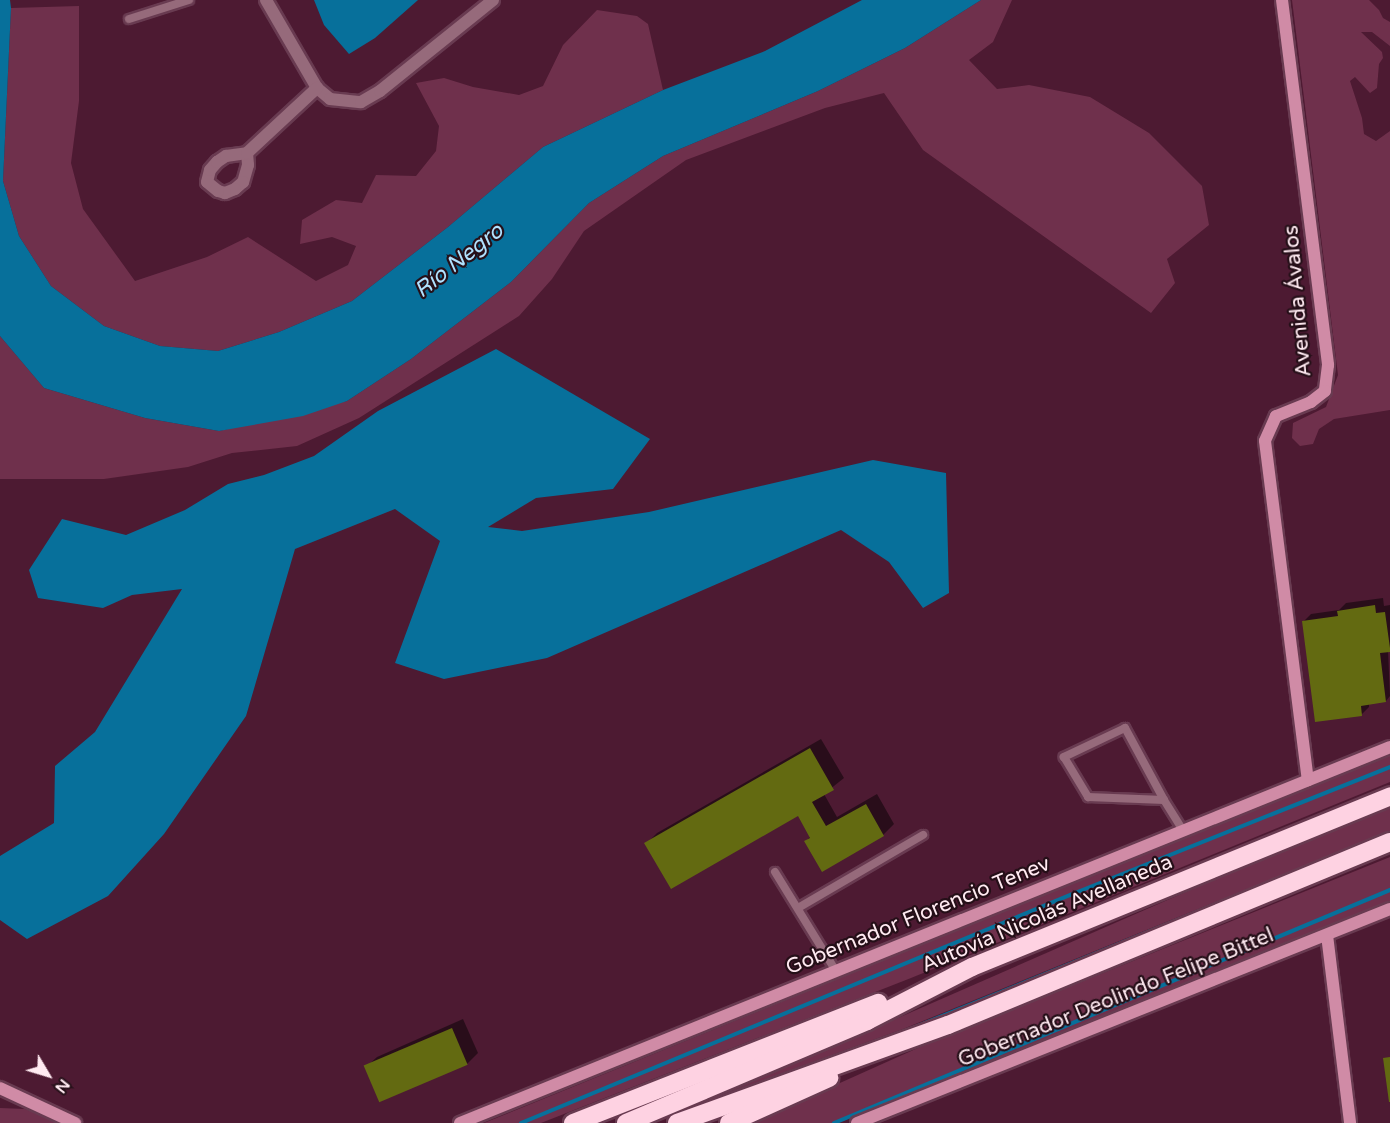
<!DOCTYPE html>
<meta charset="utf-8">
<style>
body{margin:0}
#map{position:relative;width:1390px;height:1123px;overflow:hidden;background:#4d1a32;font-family:"Varela Round",sans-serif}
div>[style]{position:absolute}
.green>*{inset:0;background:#6f304c}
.water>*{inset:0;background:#07709b}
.shadow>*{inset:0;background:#0007}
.stream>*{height:4px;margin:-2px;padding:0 2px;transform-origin:2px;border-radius:2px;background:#07709b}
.building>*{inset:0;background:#636a11;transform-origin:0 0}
.roads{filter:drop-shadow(2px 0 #693b51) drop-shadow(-2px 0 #693b51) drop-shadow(0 2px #693b51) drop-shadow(0 -2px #693b51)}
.lane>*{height:8px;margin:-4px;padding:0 4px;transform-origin:4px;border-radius:4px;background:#966a7b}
.street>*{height:12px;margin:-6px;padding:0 6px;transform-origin:6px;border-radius:6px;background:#966a7b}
.secondary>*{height:12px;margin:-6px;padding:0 6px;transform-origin:6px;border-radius:6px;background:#d08ba6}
.highway>*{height:18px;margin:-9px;padding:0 9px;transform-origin:9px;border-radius:9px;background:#fed2e2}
span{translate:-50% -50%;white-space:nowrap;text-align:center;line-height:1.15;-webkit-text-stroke:4.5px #250f18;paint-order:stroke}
.street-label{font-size:21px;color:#ffeaf1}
.water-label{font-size:22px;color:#b0e2ff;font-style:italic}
.north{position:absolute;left:18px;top:1045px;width:60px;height:60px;-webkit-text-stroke:4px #250f18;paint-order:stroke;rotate:128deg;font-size:16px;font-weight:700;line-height:24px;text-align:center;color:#ffeaf1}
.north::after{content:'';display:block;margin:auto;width:21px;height:27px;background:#ffeaf1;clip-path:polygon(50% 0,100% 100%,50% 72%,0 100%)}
</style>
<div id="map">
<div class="green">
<div style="clip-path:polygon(981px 0,1012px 0,993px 42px,969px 60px,997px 89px,1029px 85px,1090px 97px,1149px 133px,1202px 186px,1209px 225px,1167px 259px,1175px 283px,1151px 313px,923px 150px,884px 93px,825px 108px,686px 160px,584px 231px,552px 279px,519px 316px,359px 418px,297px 446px,232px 453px,188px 467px,104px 479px,0 479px,0 336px,44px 388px,145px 418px,219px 431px,347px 401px,411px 359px,511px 282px,589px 203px,663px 156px,818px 91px,905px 48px)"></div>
<div style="clip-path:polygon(1292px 0,1369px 0,1379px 10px,1383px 18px,1390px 22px,1390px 46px,1372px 32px,1361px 32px,1382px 52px,1383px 58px,1379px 64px,1377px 88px,1370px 93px,1355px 77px,1350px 81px,1362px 118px,1364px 134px,1376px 141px,1390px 131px,1390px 410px,1334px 419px,1319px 429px,1313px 444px,1300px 446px,1292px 438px,1293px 423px,1326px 407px,1338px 375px)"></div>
<div style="clip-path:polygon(79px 6px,79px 101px,71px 163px,83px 209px,135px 281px,207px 257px,248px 237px,316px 281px,348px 265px,356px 246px,332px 237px,300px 244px,302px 220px,336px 200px,362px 203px,376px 175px,416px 176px,436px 151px,439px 126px,416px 83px,444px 78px,473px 87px,519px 95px,543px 86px,563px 45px,597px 10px,637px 16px,648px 24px,663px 90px,543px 147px,448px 227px,352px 301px,279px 332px,218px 351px,160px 346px,104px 326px,51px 286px,19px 236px,3px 181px,11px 8px)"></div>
<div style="clip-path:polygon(1390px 754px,1390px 782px,911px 978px,541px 1123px,484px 1123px)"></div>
<div style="clip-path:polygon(1390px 806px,1390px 831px,903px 1029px,722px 1095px,1252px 863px)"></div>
<div style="clip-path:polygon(1390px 857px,1390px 901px,838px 1123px,751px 1123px,920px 1047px)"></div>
<div style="clip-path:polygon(0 1108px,25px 1109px,63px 1123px,0 1123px)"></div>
</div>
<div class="water">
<div style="clip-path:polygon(0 0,10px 0,11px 8px,3px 181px,19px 236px,51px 286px,104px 326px,160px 346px,218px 351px,279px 332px,352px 301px,448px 227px,543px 147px,663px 90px,765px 51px,862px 0,981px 0,905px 48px,818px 91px,663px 156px,589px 203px,511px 282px,411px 359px,347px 401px,303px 416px,219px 431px,145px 418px,44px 388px,0 336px)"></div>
<div style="clip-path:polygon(314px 0,418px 0,375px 38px,349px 54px,324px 25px)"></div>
<div style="clip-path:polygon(496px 349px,650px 439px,613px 489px,536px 498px,488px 527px,522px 531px,649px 512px,873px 460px,946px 473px,949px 593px,923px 608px,889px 562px,841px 530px,547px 658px,444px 679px,395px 663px,440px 541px,395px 509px,295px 549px,246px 716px,164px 834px,108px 896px,27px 939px,0 920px,0 856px,54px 823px,55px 766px,95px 732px,182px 589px,132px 595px,103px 608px,38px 598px,29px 570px,62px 519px,126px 535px,185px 510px,228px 484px,264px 475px,314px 456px,378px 411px)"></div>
</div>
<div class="shadow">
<div style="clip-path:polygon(1383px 598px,1384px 606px,1390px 605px,1390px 650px,1388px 650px,1390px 696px,1386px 701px,1369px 703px,1369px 707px,1362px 714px,1304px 621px,1311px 614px,1339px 610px,1346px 603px)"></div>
<div style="clip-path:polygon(821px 739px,844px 778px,824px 794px,837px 817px,877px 794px,894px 824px,883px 835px,822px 870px,806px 841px,811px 836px,798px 814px,646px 844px,657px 833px)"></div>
<div style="clip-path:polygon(463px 1019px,478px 1053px,467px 1064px,366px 1067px,377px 1057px)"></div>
</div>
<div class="stream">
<div style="left:903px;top:1032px;width:457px;rotate:-22.2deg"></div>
<div style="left:521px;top:1123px;width:600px;rotate:-22.55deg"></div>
<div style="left:1075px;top:893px;width:339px;rotate:-21.8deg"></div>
<div style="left:834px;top:1123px;width:603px;rotate:-22.74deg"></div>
</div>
<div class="building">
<div style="clip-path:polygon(1375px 605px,1376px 613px,1385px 612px,1390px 648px,1390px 652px,1380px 653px,1386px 702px,1361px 706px,1362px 716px,1315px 722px,1302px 621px,1338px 616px,1337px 611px)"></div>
<div style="clip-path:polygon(810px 748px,834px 790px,812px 802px,826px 826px,866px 804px,884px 836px,822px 872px,804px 841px,810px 838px,798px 816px,671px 889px,644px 843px)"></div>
<div style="left:452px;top:1028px;width:40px;height:96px;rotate:67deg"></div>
<div style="clip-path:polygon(1390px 1057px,1390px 1102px,1389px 1102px,1383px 1058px)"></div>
</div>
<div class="roads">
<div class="lane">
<div style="left:129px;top:19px;width:63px;rotate:-17.6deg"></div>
<div style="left:1164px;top:800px;width:82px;rotate:-118.4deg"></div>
<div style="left:1125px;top:728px;width:68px;rotate:154.6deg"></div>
<div style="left:1064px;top:757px;width:47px;rotate:59deg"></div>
<div style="left:1088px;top:797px;width:76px;rotate:2.3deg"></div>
<div style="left:1164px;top:800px;width:34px;rotate:58deg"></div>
<div style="left:775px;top:872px;width:116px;rotate:58.4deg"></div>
<div style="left:798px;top:908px;width:145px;rotate:-30.3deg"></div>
</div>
<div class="street">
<div style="left:266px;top:0;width:102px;rotate:59.9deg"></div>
<div style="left:317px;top:88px;width:17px;rotate:40deg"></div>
<div style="left:330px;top:99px;width:31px;rotate:6deg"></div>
<div style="left:361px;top:102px;width:22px;rotate:-30deg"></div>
<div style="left:380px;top:91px;width:145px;rotate:-38.8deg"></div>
<div style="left:247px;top:153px;width:12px;rotate:85deg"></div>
<div style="left:248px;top:165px;width:18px;rotate:106deg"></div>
<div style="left:243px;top:182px;width:11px;rotate:139deg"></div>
<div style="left:235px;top:189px;width:11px;rotate:158deg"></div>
<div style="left:225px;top:193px;width:7px;rotate:-164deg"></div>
<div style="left:218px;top:191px;width:14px;rotate:-141deg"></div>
<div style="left:207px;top:182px;width:12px;rotate:-76deg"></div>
<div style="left:210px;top:170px;width:11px;rotate:-49deg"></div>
<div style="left:217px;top:162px;width:11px;rotate:-34deg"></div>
<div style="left:226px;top:156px;width:21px;rotate:-8deg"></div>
<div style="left:247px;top:153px;width:96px;rotate:-42.9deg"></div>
</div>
<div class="secondary">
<div style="left:1282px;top:0;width:368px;rotate:82.8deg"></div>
<div style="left:1328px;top:365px;width:26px;rotate:97deg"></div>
<div style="left:1325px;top:391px;width:18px;rotate:142deg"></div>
<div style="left:1311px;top:402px;width:38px;rotate:158deg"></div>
<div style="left:1276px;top:416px;width:27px;rotate:114deg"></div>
<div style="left:1265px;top:441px;width:342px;rotate:82.8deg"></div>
<div style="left:1327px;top:935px;width:189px;rotate:83deg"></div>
<div style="left:0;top:1088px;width:83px;rotate:25deg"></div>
<div style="left:460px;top:1123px;width:1003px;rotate:-22.01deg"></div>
<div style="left:857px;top:1123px;width:574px;rotate:-21.88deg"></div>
</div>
<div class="highway">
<div style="left:573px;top:1123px;width:328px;rotate:-21.5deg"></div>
<div style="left:626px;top:1123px;width:262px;rotate:-22.9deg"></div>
<div style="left:867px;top:1021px;width:118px;rotate:-27.2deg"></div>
<div style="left:972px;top:967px;width:452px;rotate:-22.2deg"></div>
<div style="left:677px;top:1123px;width:288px;rotate:-19.9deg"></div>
<div style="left:948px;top:1025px;width:478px;rotate:-22.5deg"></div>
<div style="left:729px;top:1123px;width:110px;rotate:-24.2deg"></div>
</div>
</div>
<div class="street-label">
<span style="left:1298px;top:301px;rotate:-95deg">Avenida Ávalos</span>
<span style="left:1047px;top:914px;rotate:-23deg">Autovía Nicolás Avellaneda</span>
<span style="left:918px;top:916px;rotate:-22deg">Gobernador Florencio Tenev</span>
<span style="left:1116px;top:998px;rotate:-22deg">Gobernador Deolindo Felipe Bittel</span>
</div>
<div class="water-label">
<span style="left:459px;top:261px;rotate:-38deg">Río Negro</span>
</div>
<div class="north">N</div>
</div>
